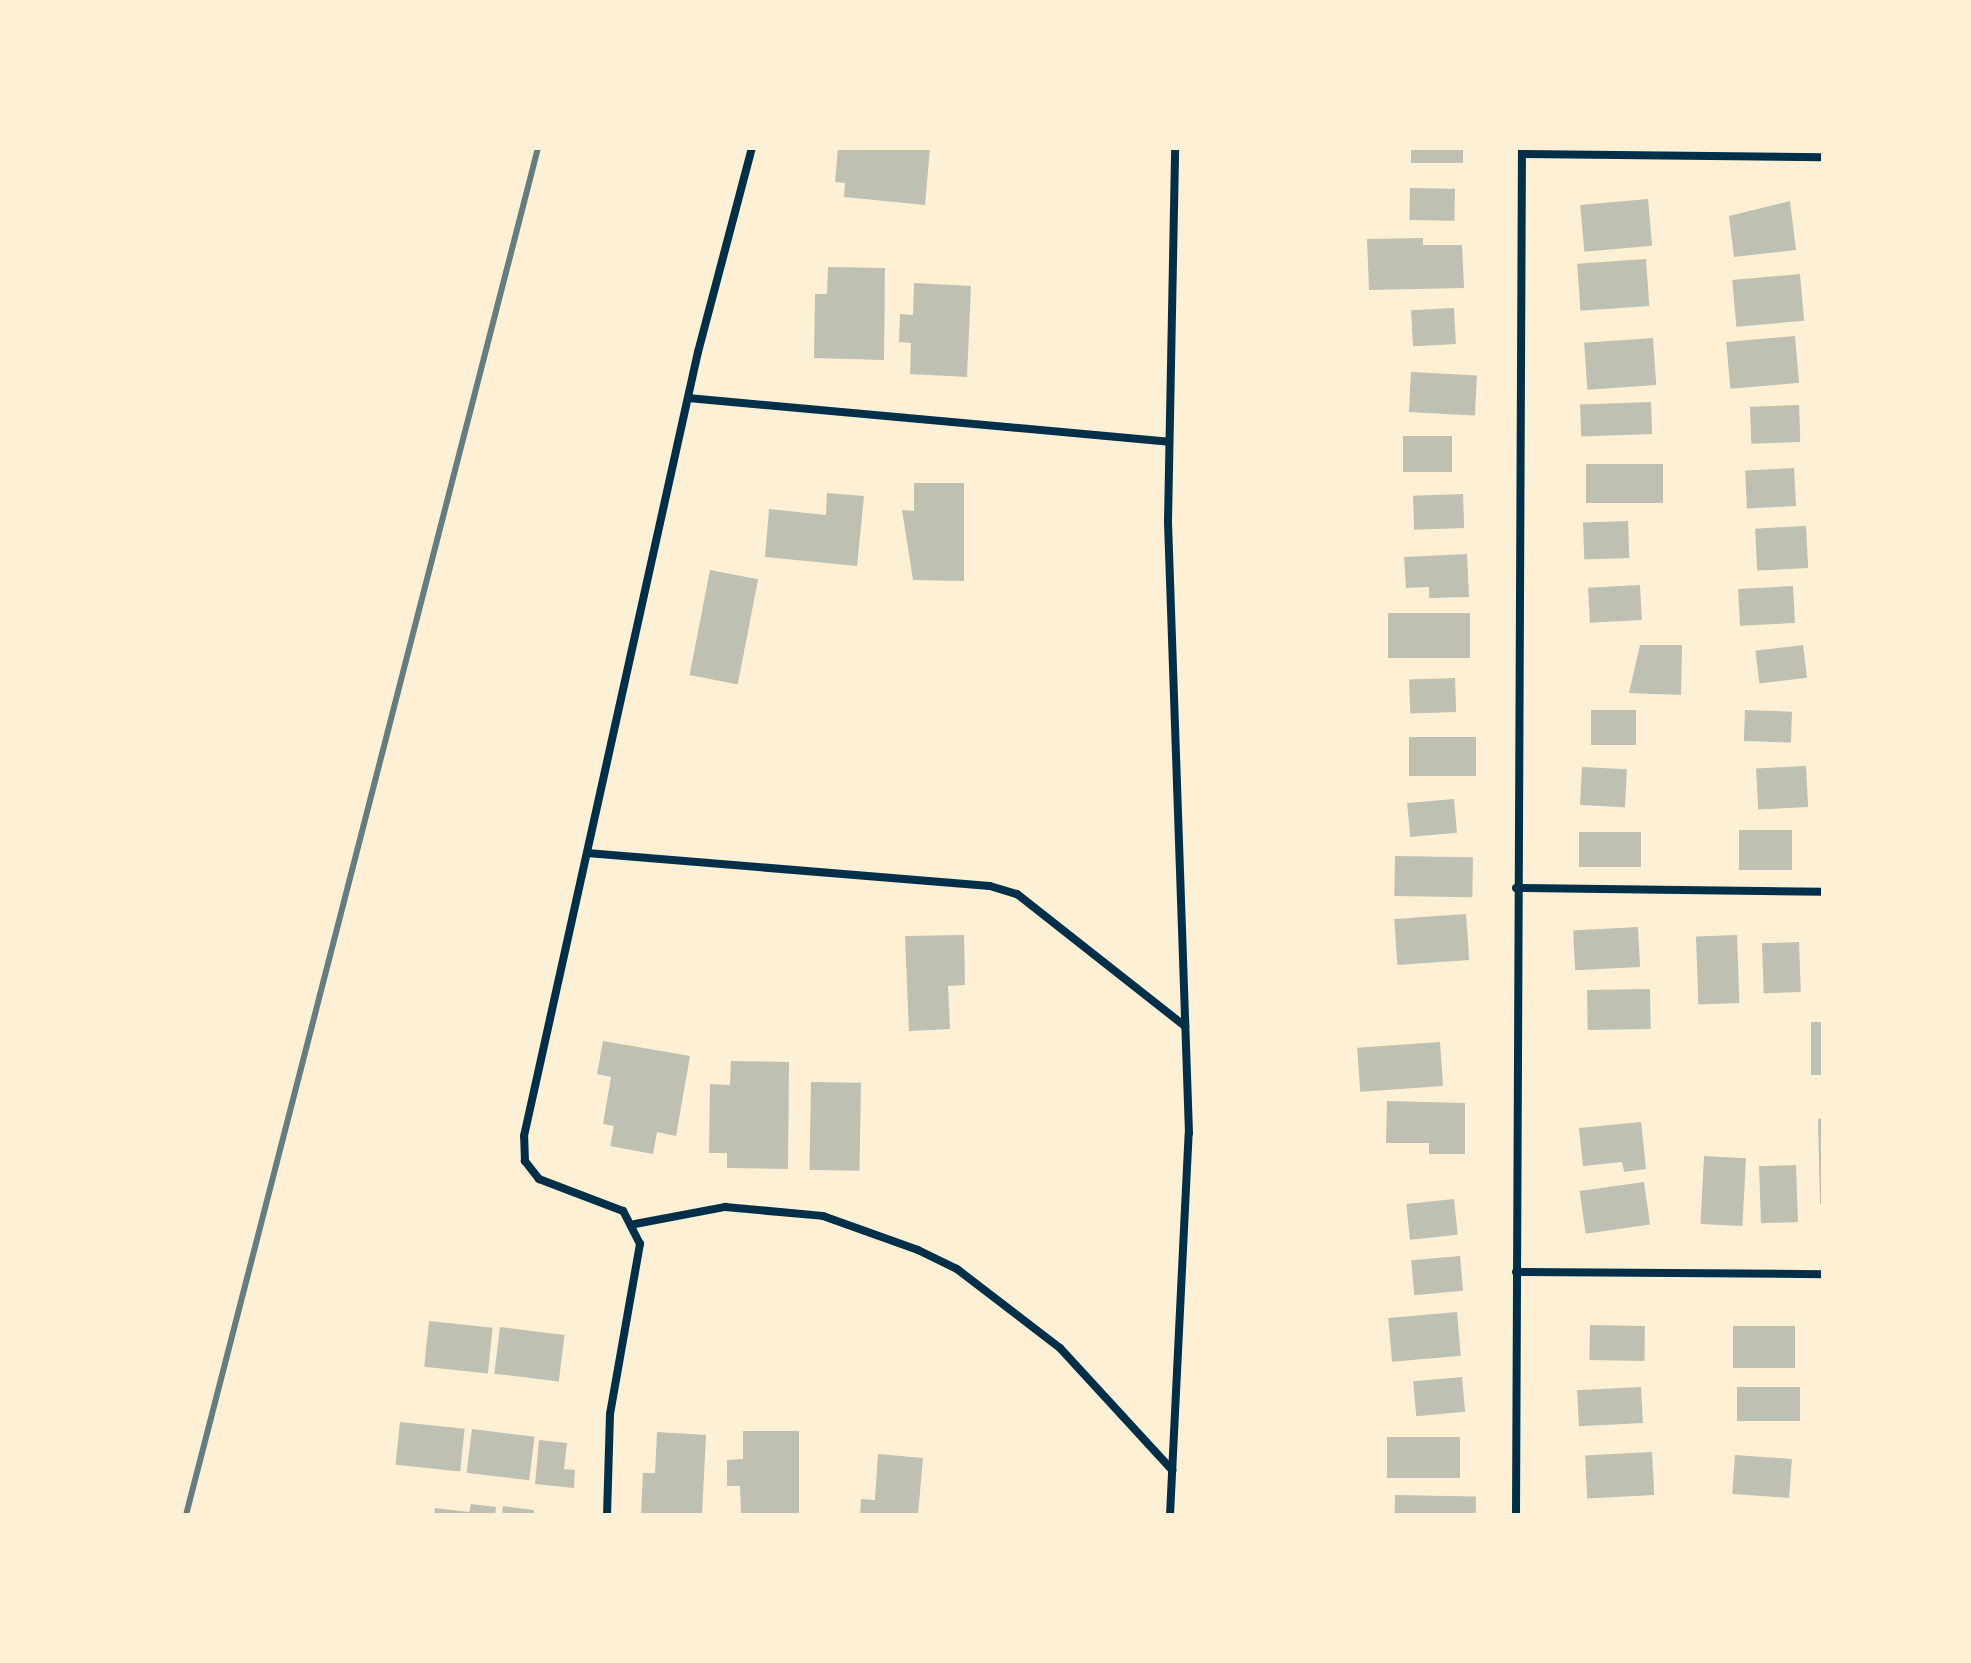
<!DOCTYPE html>
<style>
body{margin:0}
#map{position:relative;width:1971px;height:1663px;overflow:hidden;background:#fdf0d5;font-family:"Asap Condensed",sans-serif}
div>[style]{position:absolute}
.building>*{inset:0;background:#bec0b2;transform-origin:0 0}
.minor>*{height:8px;margin:-4px;padding:0 4px;transform-origin:4px;border-radius:4px;background:#003049}
.rail>*{height:6px;margin:-3px;padding:0 3px;transform-origin:3px;border-radius:3px;background:#657d81}
span{translate:-50% -50%;white-space:nowrap;text-align:center;line-height:1.15;-webkit-text-stroke:7px #fdf0d5;paint-order:stroke}
.frame{position:absolute;inset:0;border:150px solid #fdf0d5;pointer-events:none}
</style>
<div id="map">
<div class="building">
<div style="clip-path:polygon(838px 148px,930px 148px,925px 205px,844px 197px,845px 183px,835px 182px)"></div>
<div style="left:1411px;top:148px;width:52px;height:15px"></div>
<div style="left:1410px;top:188px;width:45px;height:32px;rotate:1deg"></div>
<div style="left:1648px;top:199px;width:47px;height:68px;rotate:85deg"></div>
<div style="clip-path:polygon(1790px 201px,1796px 250px,1734px 257px,1729px 216px)"></div>
<div style="clip-path:polygon(1423px 238px,1423px 245px,1462px 245px,1464px 288px,1369px 290px,1367px 239px)"></div>
<div style="left:1646px;top:259px;width:47px;height:69px;rotate:86deg"></div>
<div style="clip-path:polygon(828px 267px,885px 268px,884px 360px,814px 358px,815px 294px,827px 294px)"></div>
<div style="left:1800px;top:274px;width:47px;height:68px;rotate:85deg"></div>
<div style="clip-path:polygon(914px 283px,971px 286px,967px 377px,910px 374px,911px 343px,899px 342px,900px 314px,913px 315px)"></div>
<div style="left:1454px;top:308px;width:36px;height:43px;rotate:87deg"></div>
<div style="left:1795px;top:336px;width:47px;height:69px;rotate:85deg"></div>
<div style="left:1653px;top:338px;width:47px;height:69px;rotate:86deg"></div>
<div style="left:1411px;top:372px;width:66px;height:40px;rotate:3deg"></div>
<div style="left:1651px;top:402px;width:32px;height:71px;rotate:88deg"></div>
<div style="left:1799px;top:405px;width:37px;height:49px;rotate:88deg"></div>
<div style="left:1403px;top:436px;width:49px;height:36px"></div>
<div style="left:1586px;top:464px;width:77px;height:39px"></div>
<div style="left:1794px;top:468px;width:38px;height:49px;rotate:87deg"></div>
<div style="clip-path:polygon(914px 483px,964px 483px,964px 581px,913px 580px,902px 510px,914px 511px)"></div>
<div style="clip-path:polygon(827px 493px,864px 496px,857px 566px,765px 557px,769px 509px,826px 515px)"></div>
<div style="left:1463px;top:494px;width:34px;height:50px;rotate:88deg"></div>
<div style="left:1628px;top:521px;width:37px;height:45px;rotate:88deg"></div>
<div style="left:1806px;top:526px;width:42px;height:51px;rotate:87deg"></div>
<div style="clip-path:polygon(1467px 554px,1469px 597px,1429px 598px,1429px 587px,1406px 588px,1404px 557px)"></div>
<div style="left:710px;top:570px;width:49px;height:107px;rotate:11deg"></div>
<div style="left:1640px;top:585px;width:35px;height:52px;rotate:87deg"></div>
<div style="left:1793px;top:586px;width:37px;height:55px;rotate:87deg"></div>
<div style="left:1388px;top:613px;width:82px;height:45px"></div>
<div style="clip-path:polygon(1640px 645px,1682px 645px,1681px 695px,1629px 693px)"></div>
<div style="left:1803px;top:645px;width:33px;height:48px;rotate:83deg"></div>
<div style="left:1455px;top:678px;width:34px;height:46px;rotate:88deg"></div>
<div style="left:1636px;top:710px;width:35px;height:45px;rotate:90deg"></div>
<div style="left:1745px;top:710px;width:47px;height:31px;rotate:2deg"></div>
<div style="left:1409px;top:737px;width:67px;height:39px"></div>
<div style="left:1806px;top:766px;width:41px;height:50px;rotate:87deg"></div>
<div style="left:1582px;top:767px;width:45px;height:38px;rotate:3deg"></div>
<div style="left:1454px;top:799px;width:34px;height:47px;rotate:85deg"></div>
<div style="left:1739px;top:830px;width:53px;height:40px"></div>
<div style="left:1579px;top:832px;width:62px;height:35px"></div>
<div style="left:1395px;top:856px;width:78px;height:40px;rotate:1deg"></div>
<div style="left:1466px;top:914px;width:46px;height:72px;rotate:86deg"></div>
<div style="left:1638px;top:927px;width:40px;height:65px;rotate:87deg"></div>
<div style="clip-path:polygon(964px 935px,965px 985px,948px 986px,950px 1029px,909px 1031px,905px 936px)"></div>
<div style="left:1737px;top:935px;width:68px;height:41px;rotate:88deg"></div>
<div style="left:1799px;top:942px;width:50px;height:37px;rotate:88deg"></div>
<div style="left:1650px;top:989px;width:40px;height:63px;rotate:89deg"></div>
<div style="left:1811px;top:1022px;width:12px;height:53px"></div>
<div style="clip-path:polygon(603px 1041px,690px 1056px,676px 1136px,657px 1132px,653px 1154px,610px 1146px,614px 1126px,603px 1124px,611px 1077px,597px 1074px)"></div>
<div style="left:1440px;top:1042px;width:44px;height:83px;rotate:86deg"></div>
<div style="clip-path:polygon(731px 1061px,789px 1062px,788px 1169px,727px 1168px,727px 1153px,709px 1153px,710px 1084px,730px 1085px)"></div>
<div style="left:811px;top:1082px;width:50px;height:88px;rotate:1deg"></div>
<div style="clip-path:polygon(1387px 1101px,1465px 1103px,1465px 1154px,1429px 1154px,1429px 1143px,1386px 1143px)"></div>
<div style="clip-path:polygon(1823px 1118px,1823px 1204px,1820px 1204px,1818px 1119px)"></div>
<div style="clip-path:polygon(1641px 1122px,1646px 1169px,1624px 1172px,1622px 1162px,1583px 1166px,1579px 1128px)"></div>
<div style="left:1704px;top:1156px;width:42px;height:68px;rotate:3deg"></div>
<div style="left:1796px;top:1165px;width:57px;height:37px;rotate:88deg"></div>
<div style="left:1644px;top:1182px;width:43px;height:65px;rotate:82deg"></div>
<div style="left:1454px;top:1199px;width:36px;height:48px;rotate:84deg"></div>
<div style="left:1460px;top:1256px;width:35px;height:49px;rotate:85deg"></div>
<div style="left:1457px;top:1312px;width:44px;height:69px;rotate:85deg"></div>
<div style="left:429px;top:1321px;width:64px;height:46px;rotate:6deg"></div>
<div style="left:1590px;top:1325px;width:55px;height:35px;rotate:1deg"></div>
<div style="left:1733px;top:1326px;width:62px;height:42px"></div>
<div style="left:500px;top:1327px;width:65px;height:47px;rotate:7deg"></div>
<div style="left:1462px;top:1377px;width:35px;height:49px;rotate:85deg"></div>
<div style="left:1641px;top:1387px;width:36px;height:64px;rotate:87deg"></div>
<div style="left:1737px;top:1387px;width:63px;height:34px"></div>
<div style="left:400px;top:1422px;width:65px;height:43px;rotate:6deg"></div>
<div style="left:472px;top:1429px;width:63px;height:44px;rotate:7deg"></div>
<div style="clip-path:polygon(743px 1431px,799px 1431px,799px 1515px,741px 1515px,740px 1486px,727px 1486px,727px 1460px,743px 1459px)"></div>
<div style="clip-path:polygon(657px 1432px,706px 1435px,702px 1515px,641px 1514px,643px 1473px,655px 1473px)"></div>
<div style="left:1387px;top:1437px;width:73px;height:41px"></div>
<div style="clip-path:polygon(539px 1440px,567px 1443px,564px 1469px,575px 1470px,574px 1488px,535px 1484px)"></div>
<div style="left:1652px;top:1452px;width:43px;height:67px;rotate:87deg"></div>
<div style="clip-path:polygon(878px 1454px,923px 1458px,918px 1515px,860px 1515px,861px 1499px,875px 1500px)"></div>
<div style="left:1735px;top:1455px;width:57px;height:39px;rotate:4deg"></div>
<div style="left:1395px;top:1495px;width:81px;height:20px;rotate:1deg"></div>
<div style="clip-path:polygon(471px 1504px,496px 1507px,495px 1515px,434px 1515px,435px 1508px,469px 1512px)"></div>
<div style="clip-path:polygon(503px 1506px,534px 1510px,534px 1515px,502px 1515px)"></div>
</div>
<div class="minor">
<div style="left:1522px;top:154px;width:301px;rotate:0.6deg"></div>
<div style="left:688px;top:398px;width:483px;rotate:5.2deg"></div>
<div style="left:587px;top:853px;width:404px;rotate:4.7deg"></div>
<div style="left:990px;top:886px;width:28px;rotate:17deg"></div>
<div style="left:1017px;top:894px;width:214px;rotate:38.2deg"></div>
<div style="left:1516px;top:888px;width:307px;rotate:0.7deg"></div>
<div style="left:635px;top:1224px;width:92px;rotate:-10.7deg"></div>
<div style="left:725px;top:1207px;width:98px;rotate:5.2deg"></div>
<div style="left:823px;top:1216px;width:101px;rotate:19.7deg"></div>
<div style="left:918px;top:1250px;width:43px;rotate:26deg"></div>
<div style="left:957px;top:1269px;width:130px;rotate:37.5deg"></div>
<div style="left:1060px;top:1348px;width:166px;rotate:47.4deg"></div>
<div style="left:1516px;top:1272px;width:307px;rotate:0.4deg"></div>
<div style="left:607px;top:1515px;width:101px;rotate:-88.3deg"></div>
<div style="left:610px;top:1414px;width:173px;rotate:-80deg"></div>
<div style="left:640px;top:1244px;width:37px;rotate:-117deg"></div>
<div style="left:623px;top:1211px;width:90px;rotate:-159.1deg"></div>
<div style="left:539px;top:1179px;width:23px;rotate:-128deg"></div>
<div style="left:525px;top:1161px;width:25px;rotate:-92deg"></div>
<div style="left:524px;top:1136px;width:803px;rotate:-77.49deg"></div>
<div style="left:698px;top:352px;width:211px;rotate:-75.2deg"></div>
<div style="left:1170px;top:1515px;width:382px;rotate:-87.2deg"></div>
<div style="left:1189px;top:1133px;width:612px;rotate:-91.97deg"></div>
<div style="left:1168px;top:521px;width:373px;rotate:-88.9deg"></div>
<div style="left:1516px;top:1515px;width:1367px;rotate:-89.75deg"></div>
</div>
<div class="rail">
<div style="left:186px;top:1515px;width:1412px;rotate:-75.56deg"></div>
</div>
<div class="frame"></div>
</div>
